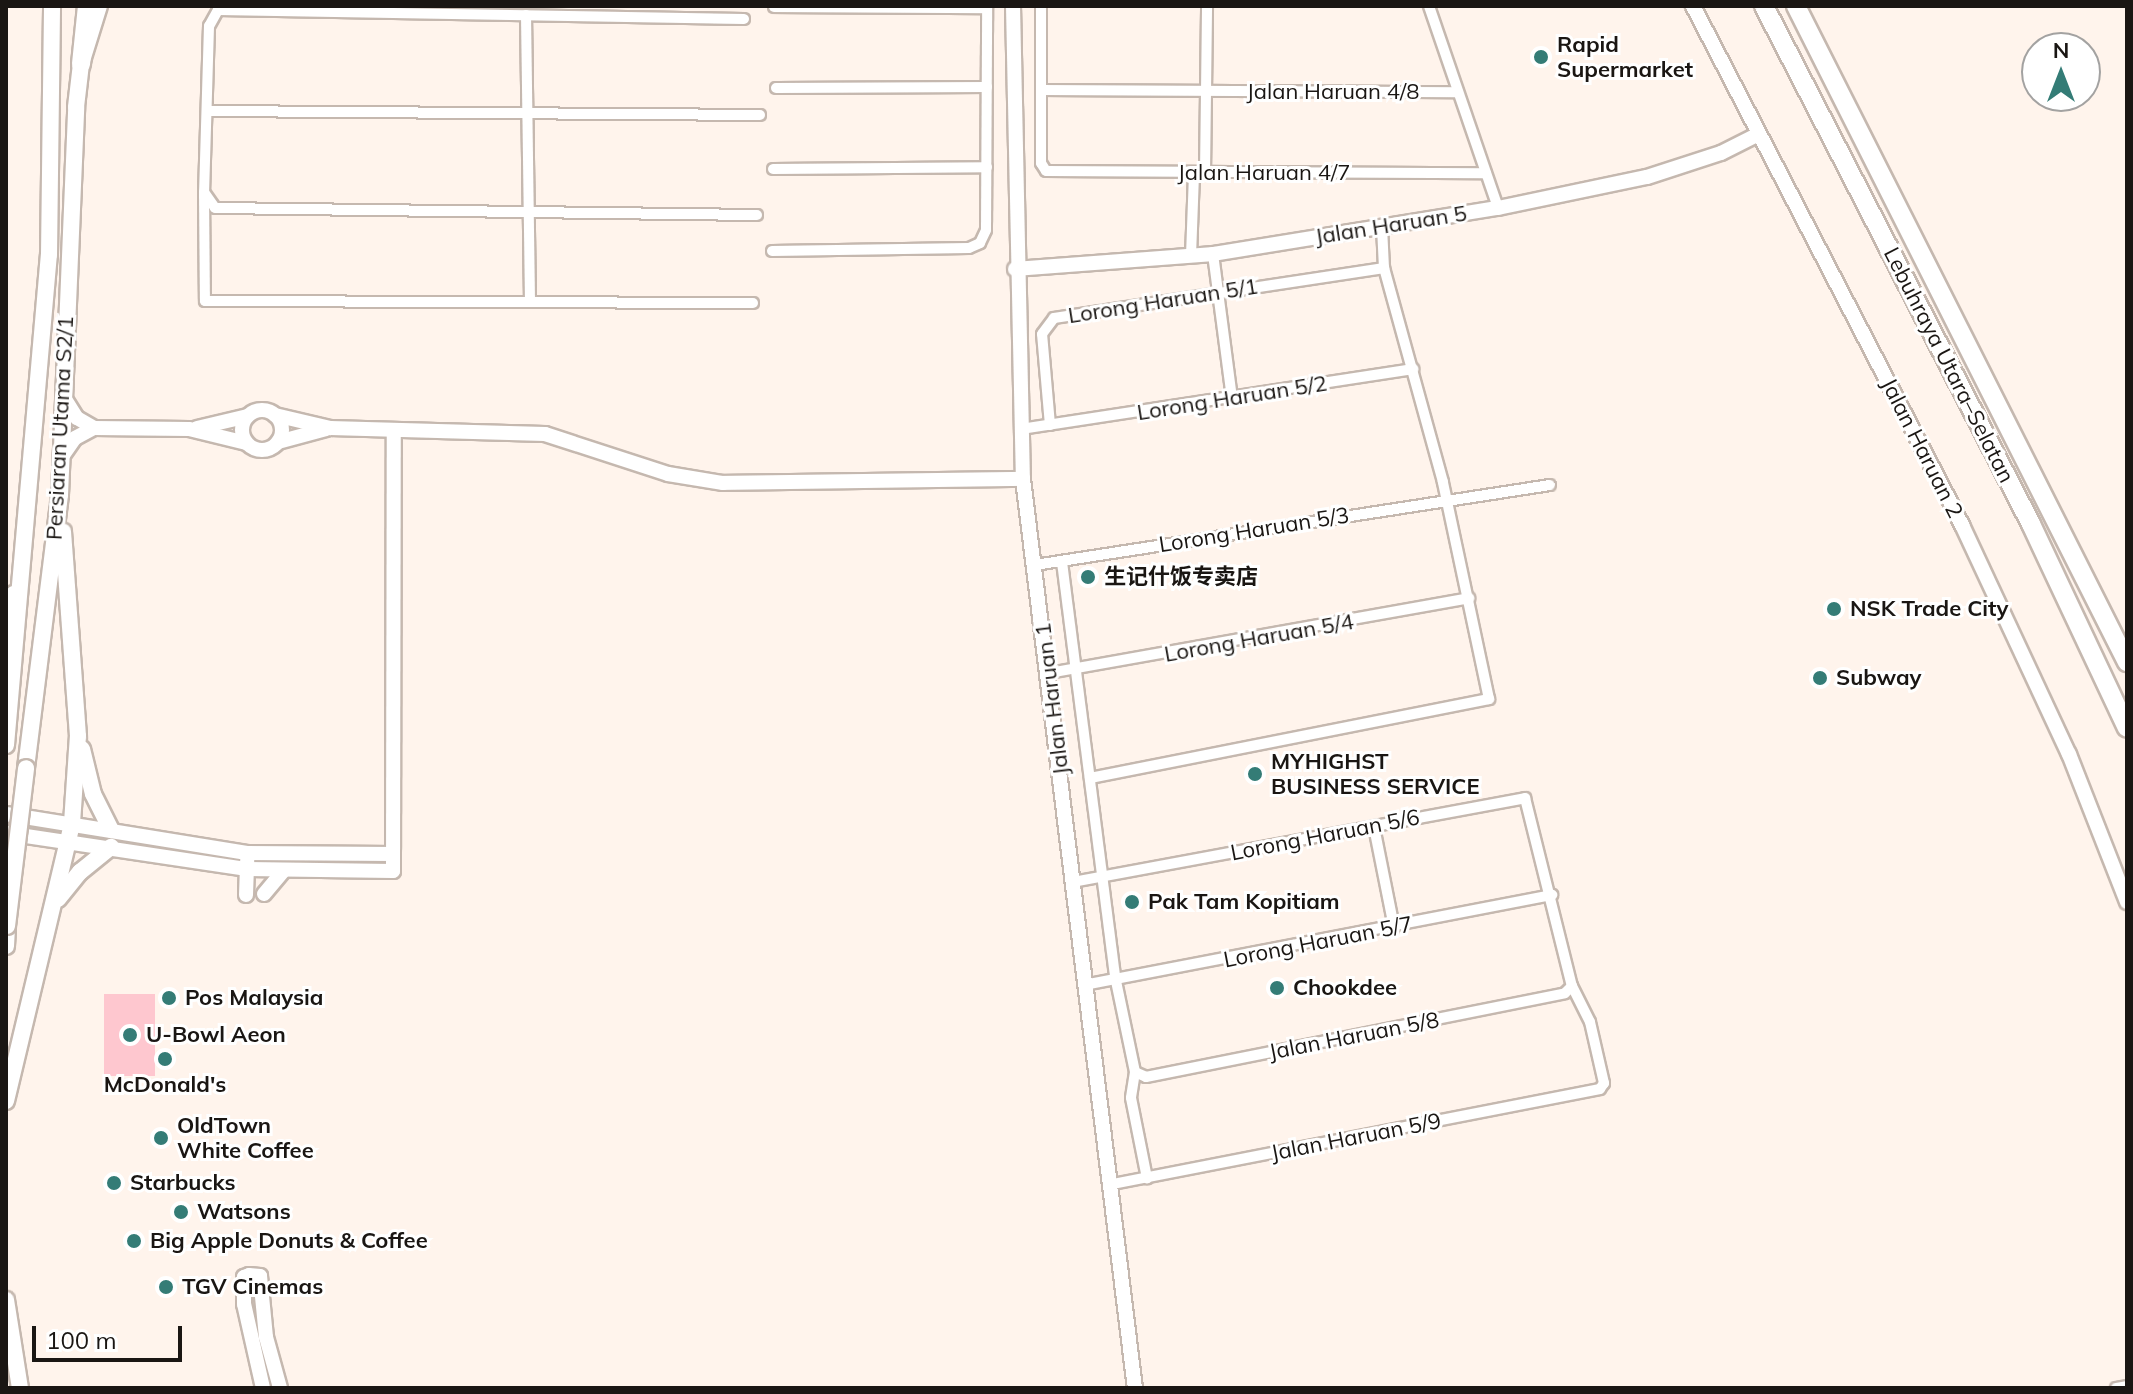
<!DOCTYPE html>
<meta charset="utf-8">
<style>
body{margin:0}
#map{position:relative;width:2133px;height:1394px;overflow:hidden;background:#fff4ec;font-family:Mulish,"Noto Sans SC",sans-serif}
div>[style]{position:absolute}
.green>*{inset:0;background:#fec7cf;transform-origin:0 0}
.roads{filter:drop-shadow(2px 0 #c5b8af) drop-shadow(-2px 0 #c5b8af) drop-shadow(0 2px #c5b8af) drop-shadow(0 -2px #c5b8af)}
.street>*{height:10px;margin:-5px;padding:0 5px;transform-origin:5px;border-radius:5px;background:#fff}
.secondary>*{height:14px;margin:-7px;padding:0 7px;transform-origin:7px;border-radius:7px;background:#fff}
.secondary>.ring{margin:-7px;padding:0;box-sizing:content-box;background:none;border:14px solid #fff;border-radius:50%}
.primary>*{height:16px;margin:-8px;padding:0 8px;transform-origin:8px;border-radius:8px;background:#fff}
.highway>*{height:18px;margin:-9px;padding:0 9px;transform-origin:9px;border-radius:9px;background:#fff}
.bridges{filter:drop-shadow(2px 0 #c5b8af) drop-shadow(-2px 0 #c5b8af) drop-shadow(0 2px #c5b8af) drop-shadow(0 -2px #c5b8af)}
.primary-bridge>*{height:16px;margin:-8px;padding:0 8px;transform-origin:8px;border-radius:8px;background:#fff}
.dots>*{width:22px;height:22px;translate:-50% -50%;box-sizing:border-box;border:4px solid #fff;border-radius:50%}
span{translate:-50% -50%;white-space:nowrap;text-align:center;line-height:1.15;-webkit-text-stroke:6px #fff;paint-order:stroke}
.poi-label{font-size:22px;color:#1a1613;font-weight:700}
.left{translate:0 -50%;text-align:left}
.street-label{font-size:22px;color:#1a1613}
.frame{position:absolute;inset:0;border:8px solid #1a1613;pointer-events:none}
.north{position:absolute;left:2021px;top:32px;width:80px;height:80px;box-sizing:border-box;background:#fff;border:2px solid #a3a2a1;border-radius:50%;rotate:0deg;font-size:22px;font-weight:700;line-height:32px;text-align:center;color:#1a1613}
.north::after{content:'';display:block;margin:auto;width:28px;height:36px;background:#347c76;clip-path:polygon(50% 0,100% 100%,50% 72%,0 100%)}
.scale{position:absolute;left:32px;top:1326px;width:150px;height:36px;box-sizing:border-box;border:4px solid #1a1613;border-top:0;padding-left:10px;font-size:24px;line-height:28px;white-space:nowrap;color:#1a1613;-webkit-text-stroke:6px #fff;paint-order:stroke}
</style>
<div id="map">
<div class="green">
<div style="left:104px;top:994px;width:51px;height:82px"></div>
</div>
<div class="roads">
<div class="street">
<div style="left:1041px;top:6px;width:157px;rotate:90deg"></div>
<div style="left:1041px;top:163px;width:9px;rotate:58deg"></div>
<div style="left:1046px;top:171px;width:440px;rotate:0.3deg"></div>
<div style="left:1429px;top:6px;width:213px;rotate:71.1deg"></div>
<div style="left:774px;top:7px;width:213px;rotate:0.3deg"></div>
<div style="left:526px;top:15px;width:286px;rotate:89.2deg"></div>
<div style="left:744px;top:19px;width:526px;rotate:-179.02deg"></div>
<div style="left:218px;top:10px;width:18px;rotate:119deg"></div>
<div style="left:209px;top:26px;width:166px;rotate:91.7deg"></div>
<div style="left:204px;top:192px;width:19px;rotate:55deg"></div>
<div style="left:215px;top:208px;width:542px;rotate:0.74deg"></div>
<div style="left:776px;top:88px;width:211px;rotate:-0.3deg"></div>
<div style="left:1041px;top:90px;width:417px;rotate:0.3deg"></div>
<div style="left:207px;top:111px;width:553px;rotate:0.41deg"></div>
<div style="left:773px;top:169px;width:214px;rotate:-0.5deg"></div>
<div style="left:1205px;top:174px;width:168px;rotate:-89.3deg"></div>
<div style="left:204px;top:194px;width:107px;rotate:89.5deg"></div>
<div style="left:205px;top:301px;width:548px;rotate:0.21deg"></div>
<div style="left:772px;top:251px;width:197px;rotate:-0.9deg"></div>
<div style="left:969px;top:248px;width:12px;rotate:-24deg"></div>
<div style="left:980px;top:243px;width:14px;rotate:-65deg"></div>
<div style="left:986px;top:230px;width:224px;rotate:-89.7deg"></div>
<div style="left:1213px;top:254px;width:146px;rotate:82.5deg"></div>
<div style="left:1191px;top:256px;width:82px;rotate:-87.9deg"></div>
<div style="left:1050px;top:425px;width:91px;rotate:-95deg"></div>
<div style="left:1042px;top:334px;width:20px;rotate:-53deg"></div>
<div style="left:1054px;top:318px;width:334px;rotate:-8.6deg"></div>
<div style="left:1021px;top:429px;width:397px;rotate:-8.7deg"></div>
<div style="left:1062px;top:562px;width:422px;rotate:82.7deg"></div>
<div style="left:1116px;top:981px;width:93px;rotate:78.2deg"></div>
<div style="left:1135px;top:1072px;width:26px;rotate:99deg"></div>
<div style="left:1131px;top:1098px;width:82px;rotate:78.7deg"></div>
<div style="left:1035px;top:565px;width:521px;rotate:-8.83deg"></div>
<div style="left:1049px;top:673px;width:427px;rotate:-10.1deg"></div>
<div style="left:1090px;top:778px;width:407px;rotate:-11.2deg"></div>
<div style="left:1489px;top:699px;width:222px;rotate:-102deg"></div>
<div style="left:1443px;top:482px;width:222px;rotate:-105.4deg"></div>
<div style="left:1384px;top:268px;width:41px;rotate:-92.8deg"></div>
<div style="left:1374px;top:827px;width:102px;rotate:78.7deg"></div>
<div style="left:1073px;top:882px;width:460px;rotate:-10.5deg"></div>
<div style="left:1525px;top:798px;width:194px;rotate:76deg"></div>
<div style="left:1572px;top:986px;width:40px;rotate:63.4deg"></div>
<div style="left:1590px;top:1022px;width:63px;rotate:77.1deg"></div>
<div style="left:1604px;top:1083px;width:7px;rotate:124deg"></div>
<div style="left:1600px;top:1089px;width:501px;rotate:168.96deg"></div>
<div style="left:1084px;top:985px;width:477px;rotate:-10.9deg"></div>
<div style="left:1135px;top:1072px;width:12px;rotate:24deg"></div>
<div style="left:1146px;top:1077px;width:427px;rotate:-11.3deg"></div>
<div style="left:1565px;top:993px;width:10px;rotate:-45deg"></div>
<div style="left:2116px;top:1388px;width:11px;rotate:-10deg"></div>
</div>
<div class="secondary">
<div style="left:1013px;top:6px;width:473px;rotate:88.8deg"></div>
<div style="left:1023px;top:479px;width:916px;rotate:82.98deg"></div>
<div style="left:1693px;top:6px;width:585px;rotate:62.6deg"></div>
<div style="left:1962px;top:525px;width:253px;rotate:65deg"></div>
<div style="left:2069px;top:754px;width:159px;rotate:68.6deg"></div>
<div style="left:1015px;top:269px;width:199px;rotate:-4.3deg"></div>
<div style="left:1213px;top:254px;width:289px;rotate:-9.2deg"></div>
<div style="left:1498px;top:208px;width:152px;rotate:-11.8deg"></div>
<div style="left:1647px;top:177px;width:78px;rotate:-18deg"></div>
<div style="left:1721px;top:153px;width:40px;rotate:-26.6deg"></div>
<div style="left:63px;top:396px;width:26px;rotate:58deg"></div>
<div style="left:77px;top:418px;width:20px;rotate:30deg"></div>
<div class="ring" style="left:242px;top:410px;width:26px;height:26px"></div>
<div style="left:275px;top:415px;width:57px;rotate:13.3deg"></div>
<div style="left:330px;top:428px;width:215px;rotate:1.6deg"></div>
<div style="left:545px;top:434px;width:129px;rotate:18deg"></div>
<div style="left:668px;top:474px;width:56px;rotate:9.3deg"></div>
<div style="left:723px;top:483px;width:300px;rotate:-0.8deg"></div>
<div style="left:197px;top:428px;width:52px;rotate:-13.2deg"></div>
<div style="left:278px;top:442px;width:50px;rotate:-15.2deg"></div>
<div style="left:61px;top:458px;width:24px;rotate:-55deg"></div>
<div style="left:75px;top:438px;width:21px;rotate:-28deg"></div>
<div style="left:94px;top:428px;width:95px;rotate:0.6deg"></div>
<div style="left:189px;top:429px;width:59px;rotate:13.8deg"></div>
<div style="left:6px;top:814px;width:244px;rotate:9.2deg"></div>
<div style="left:247px;top:853px;width:146px;rotate:0.4deg"></div>
<div style="left:6px;top:833px;width:244px;rotate:8.5deg"></div>
<div style="left:247px;top:869px;width:146px;rotate:0.8deg"></div>
<div style="left:393px;top:871px;width:440px;rotate:-89.9deg"></div>
<div style="left:264px;top:894px;width:30px;rotate:-50deg"></div>
<div style="left:246px;top:895px;width:35px;rotate:-88deg"></div>
<div style="left:263px;top:1388px;width:86px;rotate:-102.7deg"></div>
<div style="left:244px;top:1304px;width:27px;rotate:-90deg"></div>
<div style="left:244px;top:1277px;width:5px;rotate:-22deg"></div>
<div style="left:249px;top:1275px;width:11px;rotate:5deg"></div>
<div style="left:260px;top:1276px;width:61px;rotate:84.4deg"></div>
<div style="left:266px;top:1337px;width:53px;rotate:74.6deg"></div>
</div>
<div class="primary">
<div style="left:6px;top:623px;width:30px;rotate:-75deg"></div>
<div style="left:6px;top:745px;width:492px;rotate:-85deg"></div>
<div style="left:49px;top:255px;width:249px;rotate:-89.3deg"></div>
<div style="left:82px;top:749px;width:46px;rotate:76.3deg"></div>
<div style="left:93px;top:794px;width:40px;rotate:63.4deg"></div>
<div style="left:26px;top:768px;width:275px;rotate:-82.9deg"></div>
<div style="left:60px;top:495px;width:388px;rotate:-87.6deg"></div>
<div style="left:76px;top:107px;width:43px;rotate:-83.4deg"></div>
<div style="left:81px;top:64px;width:61px;rotate:-72.8deg"></div>
<div style="left:58px;top:899px;width:35px;rotate:-51deg"></div>
<div style="left:80px;top:872px;width:40px;rotate:-39deg"></div>
<div style="left:6px;top:946px;width:20px;rotate:-87deg"></div>
<div style="left:6px;top:1101px;width:286px;rotate:-76.6deg"></div>
<div style="left:72px;top:823px;width:87px;rotate:-86.1deg"></div>
<div style="left:78px;top:736px;width:205px;rotate:-94.2deg"></div>
<div style="left:6px;top:1300px;width:89px;rotate:81deg"></div>
</div>
<div class="highway">
<div style="left:1764px;top:6px;width:583px;rotate:62.73deg"></div>
<div style="left:2031px;top:524px;width:225px;rotate:64.8deg"></div>
<div style="left:1796px;top:6px;width:735px;rotate:63.23deg"></div>
<div style="left:81px;top:64px;width:58px;rotate:-84.1deg"></div>
</div>
</div>
<div class="bridges">
<div class="primary-bridge">
<div style="left:7px;top:926px;width:159px;rotate:-83.1deg"></div>
</div>
</div>
<div class="dots">
<div style="left:1541px;top:57px;background:#347c76"></div>
<div style="left:1088px;top:577px;background:#347c76"></div>
<div style="left:1834px;top:609px;background:#347c76"></div>
<div style="left:1820px;top:678px;background:#347c76"></div>
<div style="left:1255px;top:774px;background:#347c76"></div>
<div style="left:1132px;top:902px;background:#347c76"></div>
<div style="left:1277px;top:988px;background:#347c76"></div>
<div style="left:169px;top:998px;background:#347c76"></div>
<div style="left:130px;top:1035px;background:#347c76"></div>
<div style="left:165px;top:1059px;background:#347c76"></div>
<div style="left:161px;top:1138px;background:#347c76"></div>
<div style="left:114px;top:1183px;background:#347c76"></div>
<div style="left:181px;top:1212px;background:#347c76"></div>
<div style="left:134px;top:1241px;background:#347c76"></div>
<div style="left:166px;top:1287px;background:#347c76"></div>
</div>
<div class="poi-label">
<span class="left" style="left:1557px;top:57px">Rapid<br>Supermarket</span>
<span class="left" style="left:1104px;top:577px">生记什饭专卖店</span>
<span class="left" style="left:1850px;top:609px">NSK Trade City</span>
<span class="left" style="left:1836px;top:678px">Subway</span>
<span class="left" style="left:1271px;top:774px">MYHIGHST<br>BUSINESS SERVICE</span>
<span class="left" style="left:1148px;top:902px">Pak Tam Kopitiam</span>
<span class="left" style="left:1293px;top:988px">Chookdee</span>
<span class="left" style="left:185px;top:998px">Pos Malaysia</span>
<span class="left" style="left:146px;top:1035px">U-Bowl Aeon</span>
<span style="left:165px;top:1085px">McDonald's</span>
<span class="left" style="left:177px;top:1138px">OldTown<br>White Coffee</span>
<span class="left" style="left:130px;top:1183px">Starbucks</span>
<span class="left" style="left:197px;top:1212px">Watsons</span>
<span class="left" style="left:150px;top:1241px">Big Apple Donuts &amp; Coffee</span>
<span class="left" style="left:182px;top:1287px">TGV Cinemas</span>
</div>
<div class="street-label">
<span style="left:1333px;top:92px">Jalan Haruan 4/8</span>
<span style="left:1264px;top:173px">Jalan Haruan 4/7</span>
<span style="left:1391px;top:225px;rotate:-9deg">Jalan Haruan 5</span>
<span style="left:1163px;top:301px;rotate:-9deg">Lorong Haruan 5/1</span>
<span style="left:1949px;top:365px;rotate:63deg">Lebuhraya Utara–Selatan</span>
<span style="left:1232px;top:398px;rotate:-9deg">Lorong Haruan 5/2</span>
<span style="left:60px;top:428px;rotate:-87deg">Persiaran Utama S2/1</span>
<span style="left:1922px;top:448px;rotate:63deg">Jalan Haruan 2</span>
<span style="left:1254px;top:530px;rotate:-9deg">Lorong Haruan 5/3</span>
<span style="left:1259px;top:638px;rotate:-10deg">Lorong Haruan 5/4</span>
<span style="left:1052px;top:699px;rotate:-97deg">Jalan Haruan 1</span>
<span style="left:1325px;top:835px;rotate:-11deg">Lorong Haruan 5/6</span>
<span style="left:1318px;top:942px;rotate:-11deg">Lorong Haruan 5/7</span>
<span style="left:1354px;top:1036px;rotate:-11deg">Jalan Haruan 5/8</span>
<span style="left:1356px;top:1137px;rotate:-11deg">Jalan Haruan 5/9</span>
</div>
<div class="frame"></div>
<div class="north">N</div>
<div class="scale">100 m</div>
</div>
